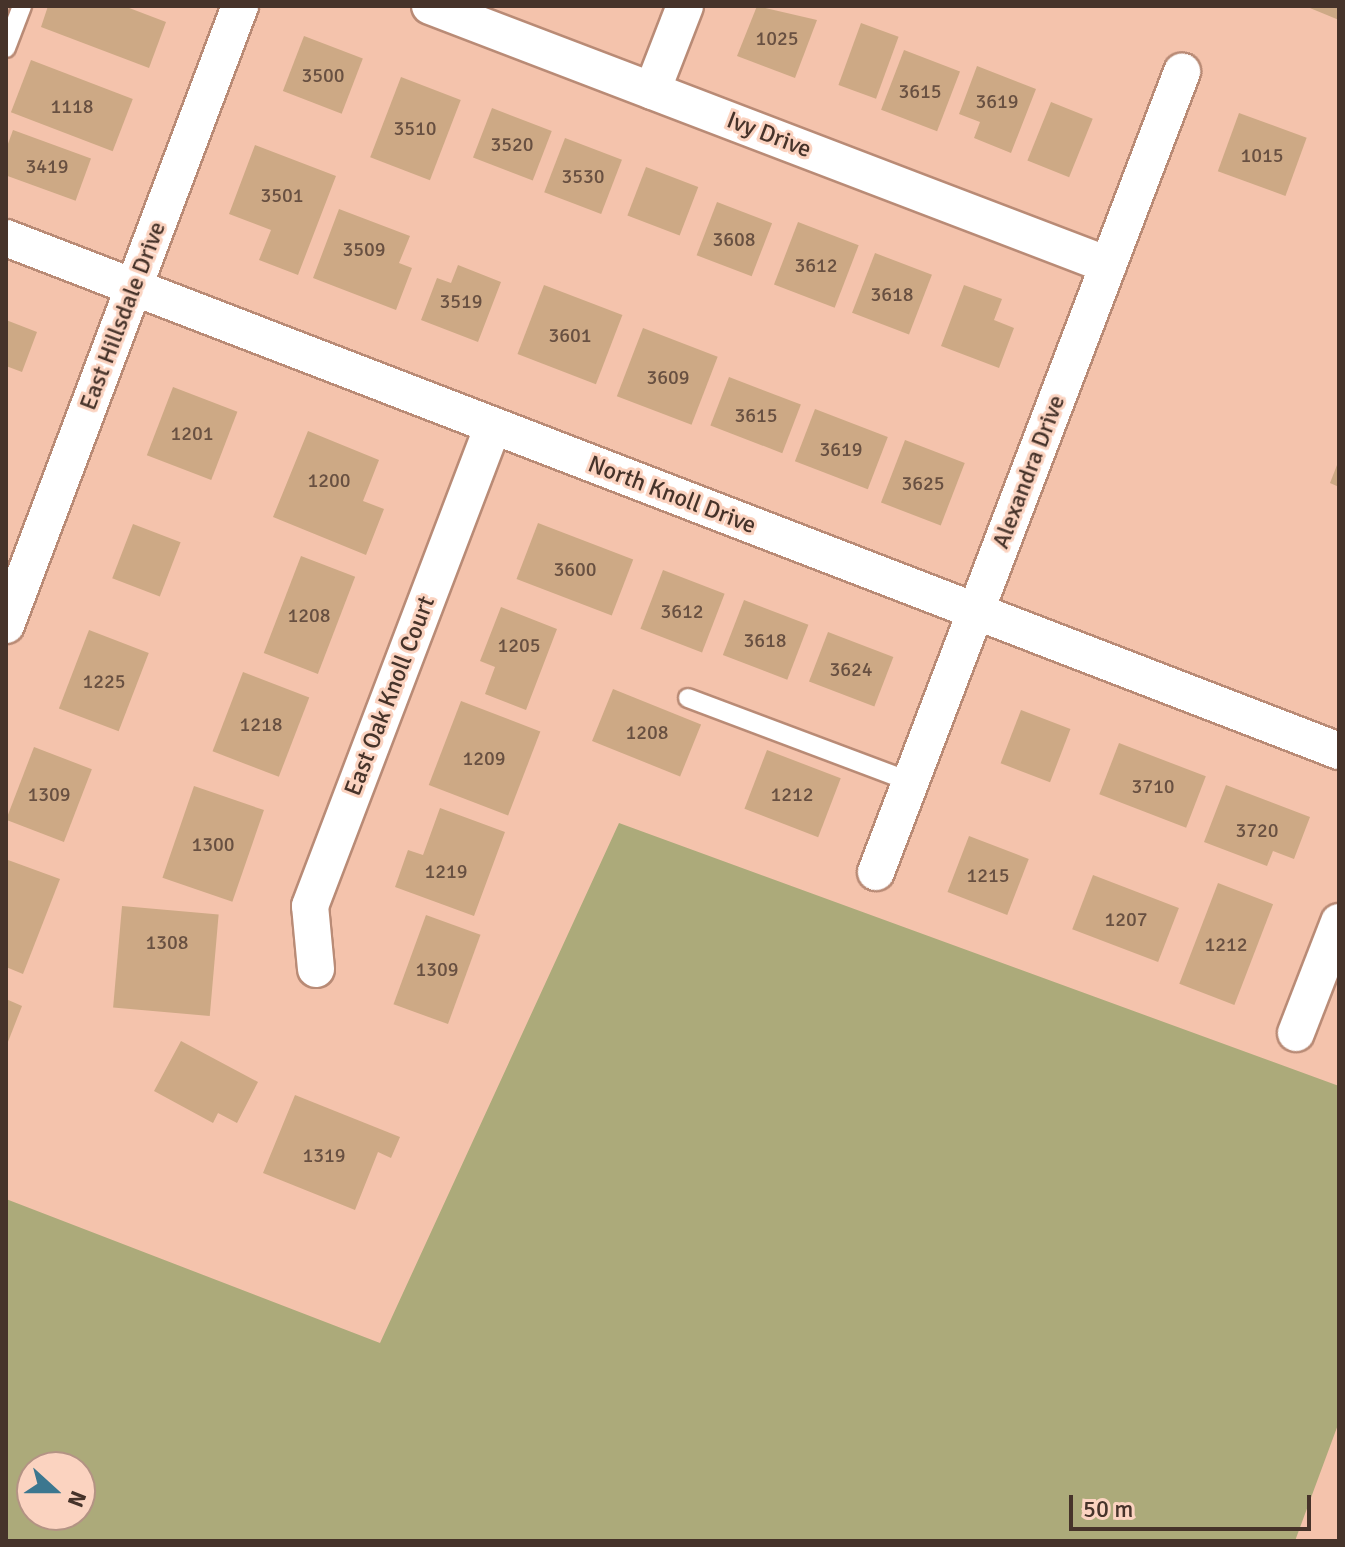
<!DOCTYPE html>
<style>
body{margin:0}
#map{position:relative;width:1345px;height:1547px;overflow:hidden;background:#f4c3ac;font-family:Signika,sans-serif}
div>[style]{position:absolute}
.green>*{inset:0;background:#acaa7a}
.building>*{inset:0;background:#cda985;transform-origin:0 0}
.roads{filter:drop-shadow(2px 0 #b98b76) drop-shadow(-2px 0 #b98b76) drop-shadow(0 2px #b98b76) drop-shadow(0 -2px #b98b76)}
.service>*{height:18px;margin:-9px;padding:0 9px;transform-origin:9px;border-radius:9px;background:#fff}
.minor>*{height:36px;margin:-18px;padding:0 18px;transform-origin:18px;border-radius:18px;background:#fff}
span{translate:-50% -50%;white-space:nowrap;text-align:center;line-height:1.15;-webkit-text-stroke:6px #fbd3c0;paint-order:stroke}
.number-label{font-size:20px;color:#685041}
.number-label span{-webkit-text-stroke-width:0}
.street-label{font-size:24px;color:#46332a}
.frame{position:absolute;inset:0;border:8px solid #46332a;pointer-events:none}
.north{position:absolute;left:16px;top:1451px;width:80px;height:80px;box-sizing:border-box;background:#fbd3c0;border:2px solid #b39384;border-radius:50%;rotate:111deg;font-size:22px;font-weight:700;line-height:32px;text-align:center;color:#46332a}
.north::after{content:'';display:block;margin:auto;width:28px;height:36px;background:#3c778f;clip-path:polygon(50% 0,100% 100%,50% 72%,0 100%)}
.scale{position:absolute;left:1069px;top:1495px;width:242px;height:36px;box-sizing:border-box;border:4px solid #46332a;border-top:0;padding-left:10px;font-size:24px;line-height:28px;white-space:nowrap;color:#46332a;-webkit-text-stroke:6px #fbd3c0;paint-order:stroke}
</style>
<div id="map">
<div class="green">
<div style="clip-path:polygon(evenodd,619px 823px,1339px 1086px,1339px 1422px,1295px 1541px,6px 1541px,6px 1199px,380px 1343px,619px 823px,32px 1467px,80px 1467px,80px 1515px,32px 1515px,32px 1467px)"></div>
</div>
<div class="building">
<div style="clip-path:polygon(48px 6px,124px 6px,166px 22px,149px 68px,41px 27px)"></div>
<div style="clip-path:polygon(757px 6px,817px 20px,795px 78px,737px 56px)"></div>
<div style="clip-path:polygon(1305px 6px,1339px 6px,1339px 20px)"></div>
<div style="left:861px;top:23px;width:40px;height:66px;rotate:20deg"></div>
<div style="left:304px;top:36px;width:63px;height:59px;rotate:21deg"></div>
<div style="left:904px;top:50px;width:60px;height:64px;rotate:21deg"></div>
<div style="left:31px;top:60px;width:109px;height:56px;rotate:21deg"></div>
<div style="clip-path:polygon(977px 66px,1036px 89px,1011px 153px,974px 138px,980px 122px,959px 114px)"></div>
<div style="left:401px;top:77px;width:64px;height:86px;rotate:21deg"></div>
<div style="left:1051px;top:102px;width:45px;height:63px;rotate:22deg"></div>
<div style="left:492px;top:108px;width:64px;height:53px;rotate:21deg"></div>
<div style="left:1239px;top:113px;width:72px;height:62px;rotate:20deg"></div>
<div style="left:13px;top:130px;width:83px;height:45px;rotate:20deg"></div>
<div style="left:565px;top:138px;width:61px;height:58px;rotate:21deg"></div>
<div style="clip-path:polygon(255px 145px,336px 176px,298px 275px,259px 260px,271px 230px,229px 214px)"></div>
<div style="left:646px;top:167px;width:56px;height:52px;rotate:21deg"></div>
<div style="left:717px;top:202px;width:59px;height:57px;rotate:21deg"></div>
<div style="clip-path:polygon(339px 209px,410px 236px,399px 263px,412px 268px,396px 310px,313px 278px)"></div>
<div style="left:798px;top:222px;width:65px;height:67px;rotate:21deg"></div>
<div style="left:875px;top:253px;width:61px;height:64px;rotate:21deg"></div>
<div style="clip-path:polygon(458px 265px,501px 282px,478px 342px,421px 320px,437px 278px,451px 283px)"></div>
<div style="left:544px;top:285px;width:84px;height:74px;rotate:21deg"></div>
<div style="clip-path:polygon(964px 285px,1002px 299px,994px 320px,1014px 328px,999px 368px,941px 346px)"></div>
<div style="clip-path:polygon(6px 320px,37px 332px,22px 372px,6px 366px)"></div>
<div style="left:643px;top:328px;width:80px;height:73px;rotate:21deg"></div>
<div style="left:729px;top:377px;width:77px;height:52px;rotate:21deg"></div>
<div style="left:173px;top:387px;width:69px;height:73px;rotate:21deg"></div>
<div style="left:815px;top:409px;width:78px;height:56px;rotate:21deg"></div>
<div style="clip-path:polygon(308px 431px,379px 460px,363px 501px,384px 509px,366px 555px,273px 517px)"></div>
<div style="left:905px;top:440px;width:64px;height:67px;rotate:21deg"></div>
<div style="clip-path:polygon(1339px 460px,1339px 487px,1330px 483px)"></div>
<div style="left:538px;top:523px;width:102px;height:60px;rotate:21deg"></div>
<div style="left:133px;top:524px;width:51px;height:58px;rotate:21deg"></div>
<div style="left:301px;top:556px;width:58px;height:104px;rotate:21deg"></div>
<div style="left:663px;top:570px;width:66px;height:63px;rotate:21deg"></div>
<div style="left:744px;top:600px;width:69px;height:59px;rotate:21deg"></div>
<div style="clip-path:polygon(501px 607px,557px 629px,526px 710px,485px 694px,495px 667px,480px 661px)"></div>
<div style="left:89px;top:630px;width:64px;height:84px;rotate:21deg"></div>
<div style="left:828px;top:632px;width:70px;height:53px;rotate:21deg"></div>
<div style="left:243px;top:672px;width:71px;height:85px;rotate:21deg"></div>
<div style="left:613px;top:689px;width:95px;height:56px;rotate:22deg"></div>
<div style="left:461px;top:701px;width:85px;height:90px;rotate:21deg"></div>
<div style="left:1021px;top:710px;width:53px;height:57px;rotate:21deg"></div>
<div style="left:1119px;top:743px;width:93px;height:55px;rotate:21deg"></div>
<div style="left:34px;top:747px;width:62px;height:78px;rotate:21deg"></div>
<div style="left:767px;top:750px;width:79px;height:63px;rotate:21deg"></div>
<div style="clip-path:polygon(1226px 785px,1310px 817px,1294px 859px,1273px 851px,1267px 866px,1204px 842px)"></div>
<div style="left:194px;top:786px;width:74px;height:97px;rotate:19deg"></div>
<div style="clip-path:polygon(440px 808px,505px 832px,474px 916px,395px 887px,408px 850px,423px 855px)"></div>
<div style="left:969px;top:836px;width:64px;height:60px;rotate:21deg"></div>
<div style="clip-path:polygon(8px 860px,60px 879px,23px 974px,6px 967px)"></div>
<div style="left:1093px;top:875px;width:92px;height:58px;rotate:21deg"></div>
<div style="left:1218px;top:883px;width:59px;height:108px;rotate:21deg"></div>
<div style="left:122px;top:906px;width:97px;height:102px;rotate:5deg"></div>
<div style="left:426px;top:915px;width:58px;height:95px;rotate:20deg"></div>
<div style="clip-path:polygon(6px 999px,22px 1006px,6px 1047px)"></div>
<div style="clip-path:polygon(181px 1041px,258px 1082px,237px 1123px,218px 1113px,213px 1123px,154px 1091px)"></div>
<div style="clip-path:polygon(295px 1095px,400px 1137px,391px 1158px,378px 1152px,355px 1210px,263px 1173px)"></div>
</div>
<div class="roads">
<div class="service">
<div style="left:6px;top:48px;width:45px;rotate:-69.1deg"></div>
<div style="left:688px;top:698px;width:236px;rotate:20.6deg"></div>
</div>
<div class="minor">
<div style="left:430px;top:6px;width:726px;rotate:20.91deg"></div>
<div style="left:652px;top:91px;width:91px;rotate:-68.8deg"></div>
<div style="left:6px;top:238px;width:1428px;rotate:21.05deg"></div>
<div style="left:6px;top:625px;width:662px;rotate:-69.29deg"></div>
<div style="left:876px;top:872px;width:857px;rotate:-69.07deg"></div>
<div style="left:316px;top:969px;width:63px;rotate:-95.4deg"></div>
<div style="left:310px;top:906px;width:514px;rotate:-69.13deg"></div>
<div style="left:1296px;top:1033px;width:119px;rotate:-68.8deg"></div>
</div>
</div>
<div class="number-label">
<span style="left:777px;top:38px">1025</span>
<span style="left:323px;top:75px">3500</span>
<span style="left:920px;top:91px">3615</span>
<span style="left:997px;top:101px">3619</span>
<span style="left:72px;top:106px">1118</span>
<span style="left:415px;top:128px">3510</span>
<span style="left:512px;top:144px">3520</span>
<span style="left:1262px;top:155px">1015</span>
<span style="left:47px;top:166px">3419</span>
<span style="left:583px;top:176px">3530</span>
<span style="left:282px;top:195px">3501</span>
<span style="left:734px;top:239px">3608</span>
<span style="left:364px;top:249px">3509</span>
<span style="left:816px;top:265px">3612</span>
<span style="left:892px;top:294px">3618</span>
<span style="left:461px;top:301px">3519</span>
<span style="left:570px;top:335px">3601</span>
<span style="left:668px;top:377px">3609</span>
<span style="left:756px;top:415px">3615</span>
<span style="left:192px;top:433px">1201</span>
<span style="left:841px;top:449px">3619</span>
<span style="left:329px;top:480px">1200</span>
<span style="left:923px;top:483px">3625</span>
<span style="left:575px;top:569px">3600</span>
<span style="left:682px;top:611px">3612</span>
<span style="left:309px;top:615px">1208</span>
<span style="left:765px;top:640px">3618</span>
<span style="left:519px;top:645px">1205</span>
<span style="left:851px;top:669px">3624</span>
<span style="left:104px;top:681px">1225</span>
<span style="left:261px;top:724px">1218</span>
<span style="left:647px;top:732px">1208</span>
<span style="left:484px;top:758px">1209</span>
<span style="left:1153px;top:786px">3710</span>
<span style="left:49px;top:794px">1309</span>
<span style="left:792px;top:794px">1212</span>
<span style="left:1257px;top:830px">3720</span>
<span style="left:213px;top:844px">1300</span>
<span style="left:446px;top:871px">1219</span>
<span style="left:988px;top:875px">1215</span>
<span style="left:1126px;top:919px">1207</span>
<span style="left:167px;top:942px">1308</span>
<span style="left:1226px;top:944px">1212</span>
<span style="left:437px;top:969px">1309</span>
<span style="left:324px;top:1155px">1319</span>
</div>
<div class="street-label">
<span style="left:769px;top:135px;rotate:21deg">Ivy Drive</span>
<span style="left:123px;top:316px;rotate:-69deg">East Hillsdale Drive</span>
<span style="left:1029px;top:472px;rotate:-69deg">Alexandra Drive</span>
<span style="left:672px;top:495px;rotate:21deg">North Knoll Drive</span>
<span style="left:390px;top:696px;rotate:-69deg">East Oak Knoll Court</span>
</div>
<div class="frame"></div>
<div class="north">N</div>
<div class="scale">50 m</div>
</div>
